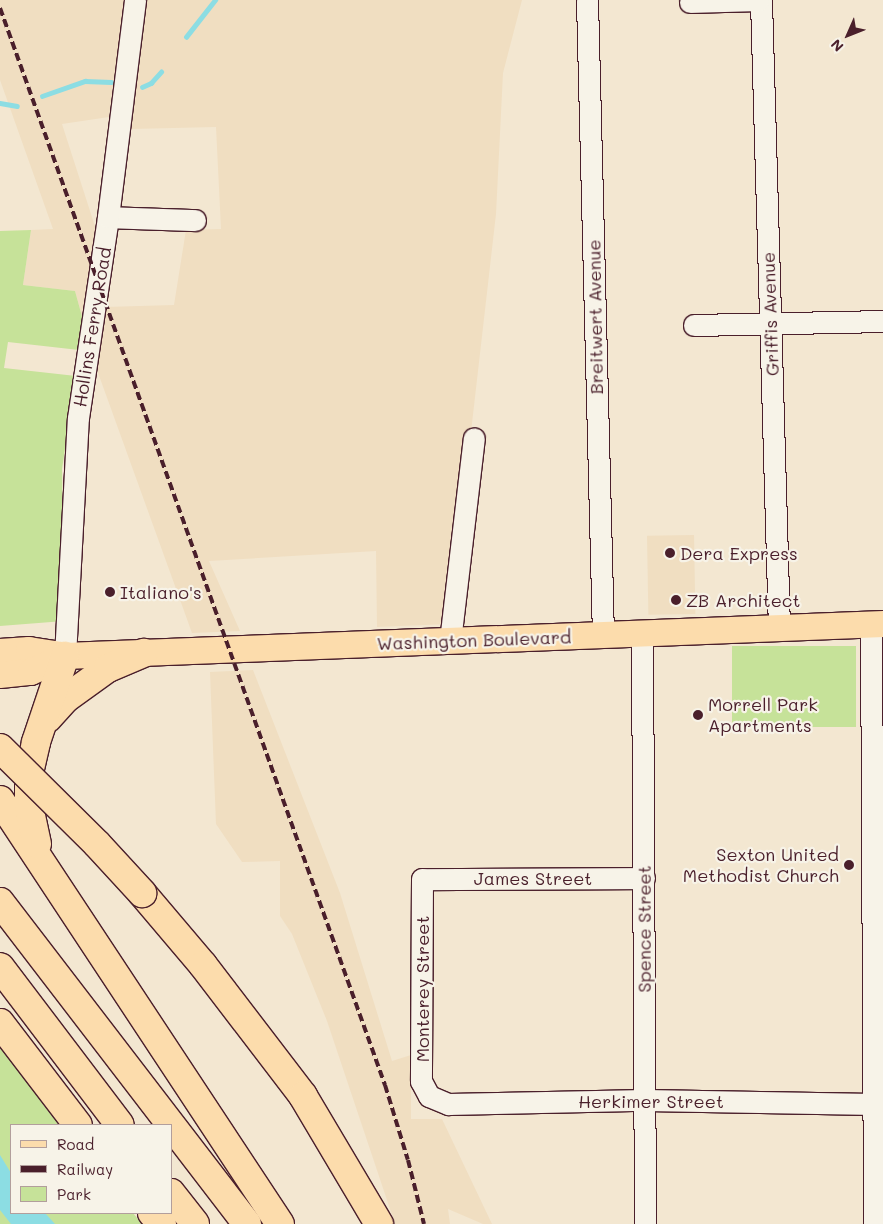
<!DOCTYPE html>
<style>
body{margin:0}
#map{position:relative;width:883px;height:1224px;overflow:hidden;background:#f3e7d1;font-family:Mali,sans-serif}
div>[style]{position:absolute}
.built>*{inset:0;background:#f0dec1;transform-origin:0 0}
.green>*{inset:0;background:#c6e299;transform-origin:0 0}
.water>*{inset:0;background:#8cdde3}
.stream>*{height:4.5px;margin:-2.25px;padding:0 2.25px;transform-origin:2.25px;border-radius:2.25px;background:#8cdde3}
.roads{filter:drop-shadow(1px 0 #4a1f2b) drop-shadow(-1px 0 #4a1f2b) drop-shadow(0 1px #4a1f2b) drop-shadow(0 -1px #4a1f2b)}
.minor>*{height:21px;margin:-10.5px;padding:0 10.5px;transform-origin:10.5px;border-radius:10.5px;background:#f7f3e8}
.major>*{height:26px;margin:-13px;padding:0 13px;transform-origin:13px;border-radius:13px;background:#fcdcac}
.highway>*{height:28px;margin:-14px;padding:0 14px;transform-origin:14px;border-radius:14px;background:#fcdcac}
.rail>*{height:4px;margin-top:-2px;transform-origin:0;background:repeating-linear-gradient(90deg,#4a1f2b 0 8px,transparent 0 12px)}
.bridges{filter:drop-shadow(1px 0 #4a1f2b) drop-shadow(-1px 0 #4a1f2b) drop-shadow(0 1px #4a1f2b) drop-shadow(0 -1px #4a1f2b)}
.highway-bridge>*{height:28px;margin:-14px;padding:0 14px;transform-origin:14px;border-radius:14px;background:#fcdcac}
.dots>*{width:14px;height:14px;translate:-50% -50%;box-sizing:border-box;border:2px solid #f7f3e8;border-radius:50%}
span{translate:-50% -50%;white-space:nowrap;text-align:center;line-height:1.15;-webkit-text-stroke:4.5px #f7f3e8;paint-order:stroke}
.street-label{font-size:18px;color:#4a1f2b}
.poi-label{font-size:18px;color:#4a1f2b}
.left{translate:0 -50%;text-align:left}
.right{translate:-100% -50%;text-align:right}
.legend{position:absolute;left:10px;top:1124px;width:162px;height:90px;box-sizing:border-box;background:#f7f3e8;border:1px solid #b29e9c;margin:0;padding:6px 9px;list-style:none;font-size:15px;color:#4a1f2b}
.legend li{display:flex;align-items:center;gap:10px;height:25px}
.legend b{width:25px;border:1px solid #b29e9c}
.north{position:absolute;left:823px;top:10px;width:50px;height:50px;-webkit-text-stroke:4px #f7f3e8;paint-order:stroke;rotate:226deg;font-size:14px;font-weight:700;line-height:20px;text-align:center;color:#4a1f2b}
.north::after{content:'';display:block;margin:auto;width:18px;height:22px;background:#4a1f2b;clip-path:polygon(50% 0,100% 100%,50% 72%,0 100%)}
</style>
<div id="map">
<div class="built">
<div style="clip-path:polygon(evenodd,0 0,522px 0,503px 73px,496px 214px,449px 624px,377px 627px,376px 551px,209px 561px,240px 631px,192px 633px,97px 370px,75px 291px,23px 285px,31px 230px,53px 229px,0 80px,0 0,121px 25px,143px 30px,131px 129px,216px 127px,221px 229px,186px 230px,174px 305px,105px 307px,110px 273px,62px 124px,109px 117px,121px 25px)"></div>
<div style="left:694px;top:535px;width:79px;height:47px;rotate:89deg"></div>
<div style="clip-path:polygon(253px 670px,340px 893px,392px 1061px,411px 1055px,411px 1119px,442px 1119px,492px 1224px,483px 1224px,448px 1209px,450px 1224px,395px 1224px,327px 1021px,292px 934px,280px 916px,280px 861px,242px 862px,216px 824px,210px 672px)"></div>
</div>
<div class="green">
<div style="clip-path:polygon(31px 230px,23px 285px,75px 291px,83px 320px,79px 350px,8px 342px,4px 368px,76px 376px,62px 469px,64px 621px,0 626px,0 231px)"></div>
<div style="left:856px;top:646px;width:81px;height:124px;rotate:90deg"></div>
<div style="clip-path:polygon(0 1047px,59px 1125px,11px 1125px,11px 1213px,133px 1213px,142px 1224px,0 1224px)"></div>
</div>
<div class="water">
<div style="clip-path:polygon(0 1155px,11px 1173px,11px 1213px,45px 1213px,55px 1224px,11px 1224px,0 1210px)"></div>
</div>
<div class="stream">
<div style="left:186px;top:37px;width:47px;rotate:-51.9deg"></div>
<div style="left:142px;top:87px;width:10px;rotate:-24deg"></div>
<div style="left:151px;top:83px;width:15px;rotate:-48deg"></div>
<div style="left:42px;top:96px;width:46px;rotate:-19.2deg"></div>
<div style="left:85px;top:81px;width:26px;rotate:2deg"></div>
<div style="left:0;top:103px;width:17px;rotate:10deg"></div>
</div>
<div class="roads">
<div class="minor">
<div style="left:587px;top:0;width:635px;rotate:88.56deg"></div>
<div style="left:761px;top:0;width:628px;rotate:88.36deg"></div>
<div style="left:690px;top:2px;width:68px;rotate:-1.7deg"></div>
<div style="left:108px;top:217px;width:87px;rotate:2deg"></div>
<div style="left:694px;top:325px;width:189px;rotate:-1.2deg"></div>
<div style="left:871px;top:624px;width:600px;rotate:89.71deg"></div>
<div style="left:642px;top:633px;width:591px;rotate:89.71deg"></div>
<div style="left:450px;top:641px;width:204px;rotate:-83.3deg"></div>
<div style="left:65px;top:656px;width:238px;rotate:-86.9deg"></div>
<div style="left:78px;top:418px;width:203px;rotate:-81.5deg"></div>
<div style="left:108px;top:217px;width:219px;rotate:-82.9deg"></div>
<div style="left:644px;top:878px;width:222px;rotate:179.7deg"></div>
<div style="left:422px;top:879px;width:202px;rotate:90.3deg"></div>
<div style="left:421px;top:1081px;width:17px;rotate:62deg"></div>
<div style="left:429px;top:1096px;width:21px;rotate:23deg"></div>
<div style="left:448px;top:1104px;width:197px;rotate:-1.2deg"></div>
<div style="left:645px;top:1100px;width:229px;rotate:1deg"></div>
</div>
<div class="major">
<div style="left:0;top:652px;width:29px;rotate:-4deg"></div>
<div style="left:29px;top:650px;width:36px;rotate:9deg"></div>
<div style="left:65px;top:656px;width:819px;rotate:-2.24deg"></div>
<div style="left:0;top:675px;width:31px;rotate:-6deg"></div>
<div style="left:31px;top:672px;width:38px;rotate:-25deg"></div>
</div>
<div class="highway">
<div style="left:48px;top:718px;width:25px;rotate:-48deg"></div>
<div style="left:65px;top:699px;width:53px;rotate:-35.8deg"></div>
<div style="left:108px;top:668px;width:39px;rotate:-23deg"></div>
<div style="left:0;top:800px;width:508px;rotate:56.56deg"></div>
<div style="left:37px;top:844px;width:38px;rotate:-102deg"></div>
<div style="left:29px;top:807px;width:34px;rotate:-90deg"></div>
<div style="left:29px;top:773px;width:32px;rotate:-77deg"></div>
<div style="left:36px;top:742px;width:91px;rotate:-71.4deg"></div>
<div style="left:142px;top:893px;width:94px;rotate:49.7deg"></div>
<div style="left:203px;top:965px;width:165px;rotate:52.6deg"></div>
<div style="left:303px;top:1096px;width:149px;rotate:59.3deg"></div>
<div style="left:0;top:902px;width:406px;rotate:52.5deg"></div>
<div style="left:0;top:967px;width:198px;rotate:52.8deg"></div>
<div style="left:0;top:1023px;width:128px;rotate:52.6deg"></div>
<div style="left:171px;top:1193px;width:39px;rotate:52deg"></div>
<div style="left:152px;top:1213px;width:15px;rotate:48deg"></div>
</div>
</div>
<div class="rail">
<div style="left:0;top:8px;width:1144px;rotate:70.33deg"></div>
<div style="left:385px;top:1085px;width:78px;rotate:73deg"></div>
<div style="left:408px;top:1160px;width:66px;rotate:76deg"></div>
</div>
<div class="bridges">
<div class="highway-bridge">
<div style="left:0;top:748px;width:136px;rotate:44.7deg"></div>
<div style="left:97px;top:844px;width:67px;rotate:47.4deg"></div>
</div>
</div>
<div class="dots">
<div style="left:670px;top:553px;background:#4a1f2b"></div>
<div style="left:110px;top:592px;background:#4a1f2b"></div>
<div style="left:676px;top:600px;background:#4a1f2b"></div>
<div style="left:698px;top:715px;background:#4a1f2b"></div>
<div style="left:849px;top:865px;background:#4a1f2b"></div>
</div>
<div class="street-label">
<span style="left:770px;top:314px;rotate:-92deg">Griffis Avenue</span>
<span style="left:595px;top:317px;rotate:-91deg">Breitwert Avenue</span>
<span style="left:92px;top:327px;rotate:-81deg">Hollins Ferry Road</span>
<span style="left:474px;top:640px;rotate:-2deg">Washington Boulevard</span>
<span style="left:533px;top:878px">James Street</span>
<span style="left:644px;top:929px;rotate:-90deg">Spence Street</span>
<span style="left:422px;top:989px;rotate:-90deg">Monterey Street</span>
<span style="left:651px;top:1101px">Herkimer Street</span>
</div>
<div class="poi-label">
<span class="left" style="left:680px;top:553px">Dera Express</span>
<span class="left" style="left:120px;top:592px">Italiano's</span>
<span class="left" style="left:686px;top:600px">ZB Architect</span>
<span class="left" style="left:708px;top:715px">Morrell Park<br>Apartments</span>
<span class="right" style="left:839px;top:865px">Sexton United<br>Methodist Church</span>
</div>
<ul class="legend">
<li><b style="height:6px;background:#fcdcac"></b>Road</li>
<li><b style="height:6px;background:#4a1f2b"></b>Railway</li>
<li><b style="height:14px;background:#c6e299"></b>Park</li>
</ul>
<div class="north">N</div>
</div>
